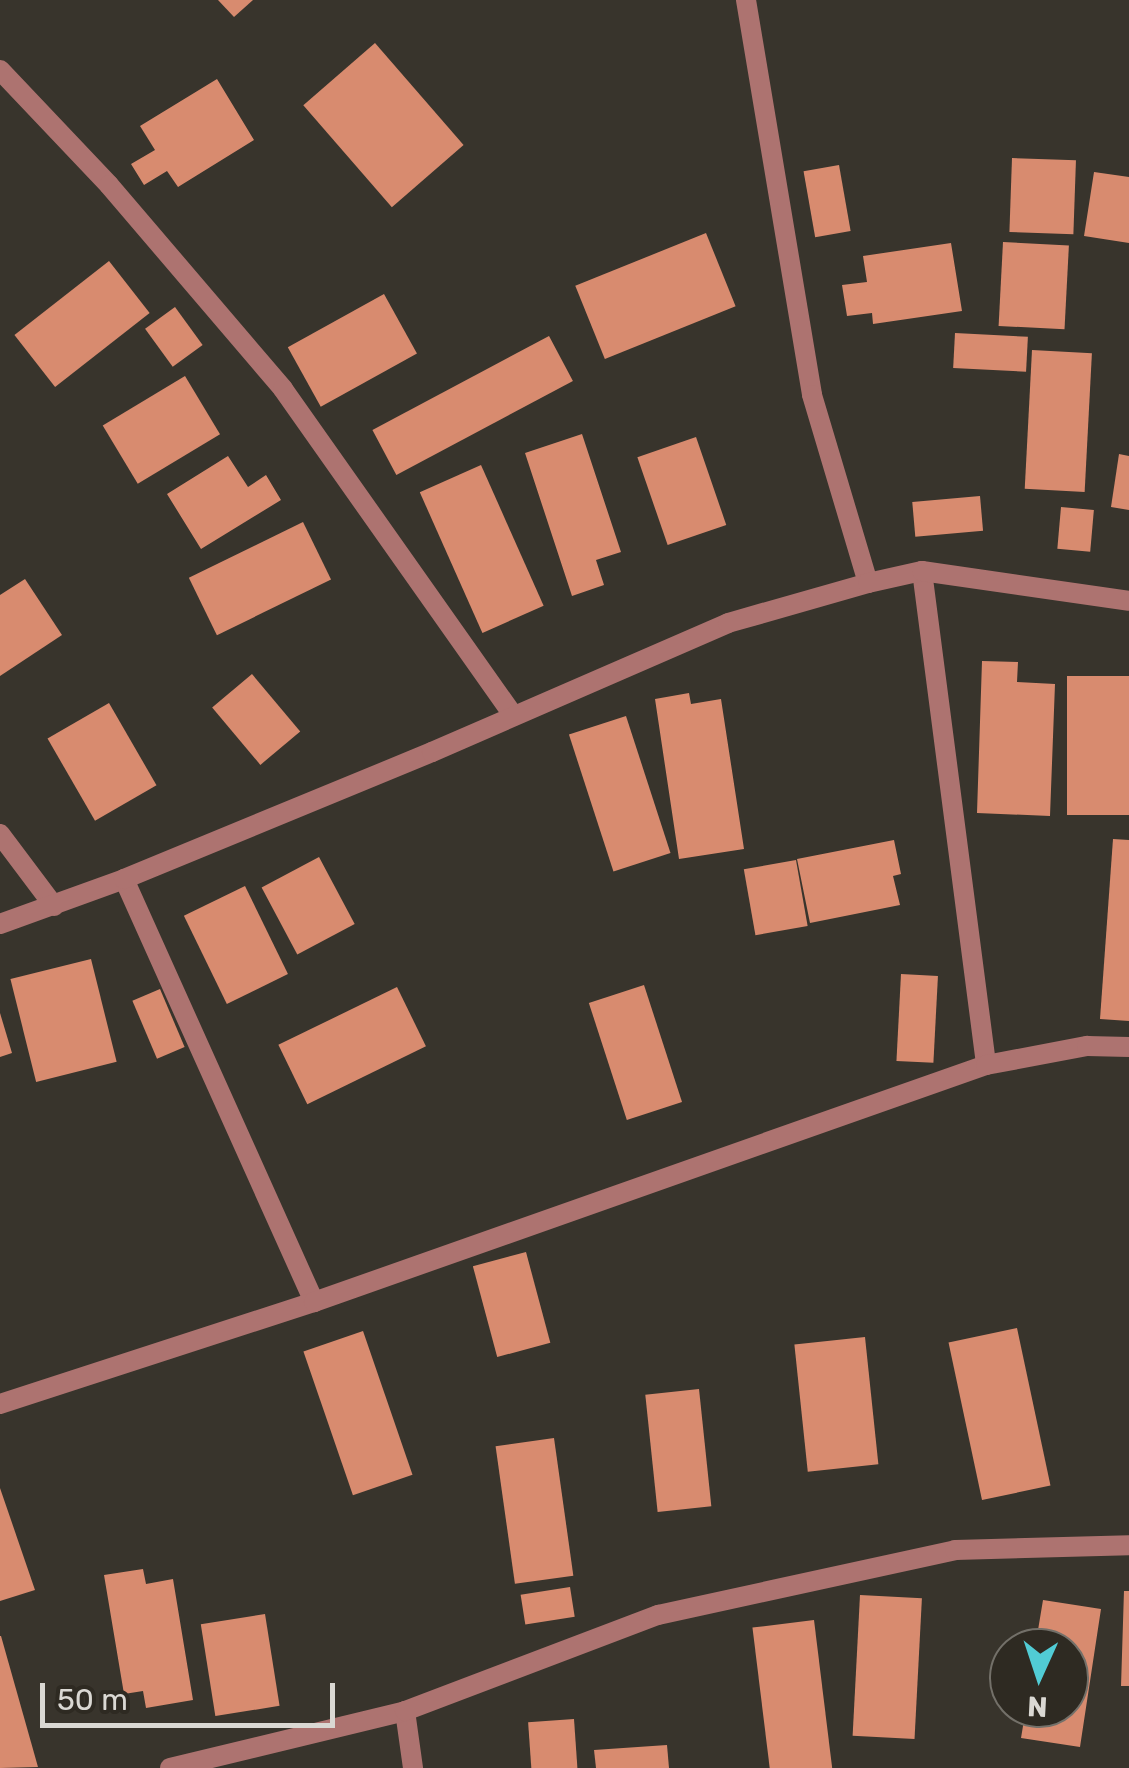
<!DOCTYPE html>
<style>
body{margin:0}
#map{position:relative;width:1129px;height:1768px;overflow:hidden;background:#38342c;font-family:Rubik,sans-serif}
div>[style]{position:absolute}
.building>*{inset:0;background:#d88b6f;transform-origin:0 0}
.street>*{height:20px;margin:-10px;padding:0 10px;transform-origin:10px;border-radius:10px;background:#ad7370}
span{translate:-50% -50%;white-space:nowrap;text-align:center;line-height:1.15;-webkit-text-stroke:10px #2e2a22;paint-order:stroke}
.north{position:absolute;left:989px;top:1628px;width:100px;height:100px;box-sizing:border-box;background:#2e2a22;border:2px solid #737069;border-radius:50%;rotate:183deg;font-size:28px;font-weight:700;line-height:40px;text-align:center;color:#dad8d3}
.north::after{content:'';display:block;margin:auto;width:35px;height:45px;background:#51ccd5;clip-path:polygon(50% 0,100% 100%,50% 72%,0 100%)}
.scale{position:absolute;left:40px;top:1683px;width:295px;height:45px;box-sizing:border-box;border:5px solid #dad8d3;border-top:0;padding-left:12px;font-size:30px;line-height:35px;white-space:nowrap;color:#dad8d3;-webkit-text-stroke:8px #2e2a22;paint-order:stroke}
</style>
<div id="map">
<div class="building">
<div style="clip-path:polygon(218px 0,253px 0,234px 17px)"></div>
<div style="left:375px;top:43px;width:135px;height:95px;rotate:49deg"></div>
<div style="clip-path:polygon(217px 79px,254px 140px,178px 187px,167px 171px,144px 185px,131px 164px,155px 150px,140px 126px)"></div>
<div style="left:1012px;top:158px;width:64px;height:74px;rotate:2deg"></div>
<div style="left:839px;top:165px;width:67px;height:36px;rotate:80deg"></div>
<div style="clip-path:polygon(1094px 172px,1129px 177px,1129px 243px,1084px 236px)"></div>
<div style="left:706px;top:233px;width:79px;height:141px;rotate:68deg"></div>
<div style="left:1003px;top:242px;width:66px;height:84px;rotate:3deg"></div>
<div style="clip-path:polygon(951px 243px,962px 311px,873px 324px,872px 313px,847px 316px,842px 285px,867px 282px,863px 256px)"></div>
<div style="left:109px;top:261px;width:66px;height:120px;rotate:52deg"></div>
<div style="left:384px;top:294px;width:68px;height:110px;rotate:61deg"></div>
<div style="left:175px;top:307px;width:47px;height:37px;rotate:54deg"></div>
<div style="left:955px;top:333px;width:73px;height:35px;rotate:3deg"></div>
<div style="left:549px;top:336px;width:51px;height:200px;rotate:62deg"></div>
<div style="left:1032px;top:350px;width:60px;height:139px;rotate:3deg"></div>
<div style="left:185px;top:376px;width:68px;height:96px;rotate:59deg"></div>
<div style="clip-path:polygon(582px 434px,621px 552px,596px 560px,604px 585px,572px 596px,525px 453px)"></div>
<div style="left:696px;top:437px;width:93px;height:62px;rotate:71deg"></div>
<div style="clip-path:polygon(1119px 454px,1129px 456px,1129px 510px,1111px 507px)"></div>
<div style="clip-path:polygon(228px 456px,248px 487px,266px 475px,281px 500px,201px 549px,167px 494px)"></div>
<div style="left:481px;top:465px;width:154px;height:67px;rotate:66deg"></div>
<div style="left:980px;top:496px;width:35px;height:68px;rotate:85deg"></div>
<div style="left:1061px;top:507px;width:33px;height:42px;rotate:5deg"></div>
<div style="left:303px;top:522px;width:64px;height:127px;rotate:64deg"></div>
<div style="clip-path:polygon(25px 579px,62px 635px,0 676px,0 595px)"></div>
<div style="clip-path:polygon(982px 661px,1018px 662px,1017px 682px,1055px 684px,1050px 816px,977px 813px)"></div>
<div style="left:252px;top:674px;width:75px;height:52px;rotate:50deg"></div>
<div style="left:1129px;top:676px;width:139px;height:62px;rotate:90deg"></div>
<div style="clip-path:polygon(689px 693px,691px 704px,721px 699px,744px 849px,679px 859px,655px 699px)"></div>
<div style="left:109px;top:703px;width:95px;height:71px;rotate:60deg"></div>
<div style="left:626px;top:716px;width:144px;height:60px;rotate:72deg"></div>
<div style="clip-path:polygon(1113px 839px,1129px 840px,1129px 1021px,1100px 1019px)"></div>
<div style="clip-path:polygon(894px 840px,901px 874px,893px 876px,900px 905px,810px 923px,797px 859px)"></div>
<div style="left:319px;top:857px;width:76px;height:65px;rotate:62deg"></div>
<div style="left:796px;top:860px;width:67px;height:53px;rotate:80deg"></div>
<div style="left:245px;top:886px;width:98px;height:68px;rotate:64deg"></div>
<div style="left:91px;top:959px;width:106px;height:83px;rotate:76deg"></div>
<div style="left:901px;top:974px;width:37px;height:87px;rotate:3deg"></div>
<div style="left:644px;top:985px;width:123px;height:58px;rotate:72deg"></div>
<div style="left:397px;top:987px;width:66px;height:132px;rotate:64deg"></div>
<div style="left:160px;top:989px;width:63px;height:30px;rotate:67deg"></div>
<div style="clip-path:polygon(0 1013px,12px 1053px,0 1057px)"></div>
<div style="left:526px;top:1252px;width:94px;height:55px;rotate:75deg"></div>
<div style="left:1017px;top:1328px;width:161px;height:70px;rotate:78deg"></div>
<div style="left:363px;top:1331px;width:152px;height:63px;rotate:71deg"></div>
<div style="left:865px;top:1337px;width:128px;height:71px;rotate:84deg"></div>
<div style="left:699px;top:1389px;width:118px;height:54px;rotate:84deg"></div>
<div style="left:554px;top:1438px;width:139px;height:59px;rotate:82deg"></div>
<div style="clip-path:polygon(0 1488px,35px 1590px,0 1601px)"></div>
<div style="clip-path:polygon(143px 1569px,146px 1584px,173px 1579px,193px 1700px,146px 1708px,143px 1691px,124px 1694px,104px 1575px)"></div>
<div style="left:570px;top:1587px;width:30px;height:50px;rotate:81deg"></div>
<div style="clip-path:polygon(1124px 1591px,1129px 1591px,1129px 1686px,1121px 1686px)"></div>
<div style="left:860px;top:1595px;width:62px;height:141px;rotate:3deg"></div>
<div style="clip-path:polygon(1043px 1600px,1101px 1609px,1080px 1747px,1021px 1738px,1026px 1708px,1069px 1708px,1069px 1648px,1035px 1648px)"></div>
<div style="left:265px;top:1614px;width:93px;height:65px;rotate:81deg"></div>
<div style="left:814px;top:1620px;width:149px;height:62px;rotate:83deg"></div>
<div style="clip-path:polygon(0 1636px,1px 1636px,38px 1767px,0 1768px)"></div>
<div style="left:574px;top:1719px;width:49px;height:46px;rotate:86deg"></div>
<div style="clip-path:polygon(667px 1745px,669px 1768px,596px 1768px,594px 1750px)"></div>
</div>
<div class="street">
<div style="left:746px;top:0;width:400px;rotate:80.5deg"></div>
<div style="left:812px;top:395px;width:196px;rotate:73.4deg"></div>
<div style="left:0;top:70px;width:158px;rotate:46.5deg"></div>
<div style="left:109px;top:185px;width:268px;rotate:49.5deg"></div>
<div style="left:283px;top:389px;width:400px;rotate:54.8deg"></div>
<div style="left:922px;top:571px;width:498px;rotate:82.6deg"></div>
<div style="left:0;top:834px;width:90px;rotate:53.1deg"></div>
<div style="left:124px;top:879px;width:464px;rotate:65.8deg"></div>
<div style="left:0;top:924px;width:132px;rotate:-19.9deg"></div>
<div style="left:124px;top:879px;width:333px;rotate:-22.4deg"></div>
<div style="left:432px;top:752px;width:323px;rotate:-23.5deg"></div>
<div style="left:728px;top:623px;width:146px;rotate:-15.9deg"></div>
<div style="left:868px;top:583px;width:55px;rotate:-12.5deg"></div>
<div style="left:922px;top:571px;width:209px;rotate:8.2deg"></div>
<div style="left:0;top:1404px;width:330px;rotate:-18deg"></div>
<div style="left:314px;top:1302px;width:713px;rotate:-19.43deg"></div>
<div style="left:986px;top:1065px;width:103px;rotate:-10.7deg"></div>
<div style="left:1087px;top:1046px;width:42px;rotate:1.4deg"></div>
<div style="left:405px;top:1711px;width:58px;rotate:82deg"></div>
<div style="left:170px;top:1768px;width:242px;rotate:-13.6deg"></div>
<div style="left:405px;top:1711px;width:271px;rotate:-20.8deg"></div>
<div style="left:658px;top:1615px;width:304px;rotate:-12.3deg"></div>
<div style="left:955px;top:1550px;width:174px;rotate:-1.6deg"></div>
</div>
<div class="north">N</div>
<div class="scale">50 m</div>
</div>
